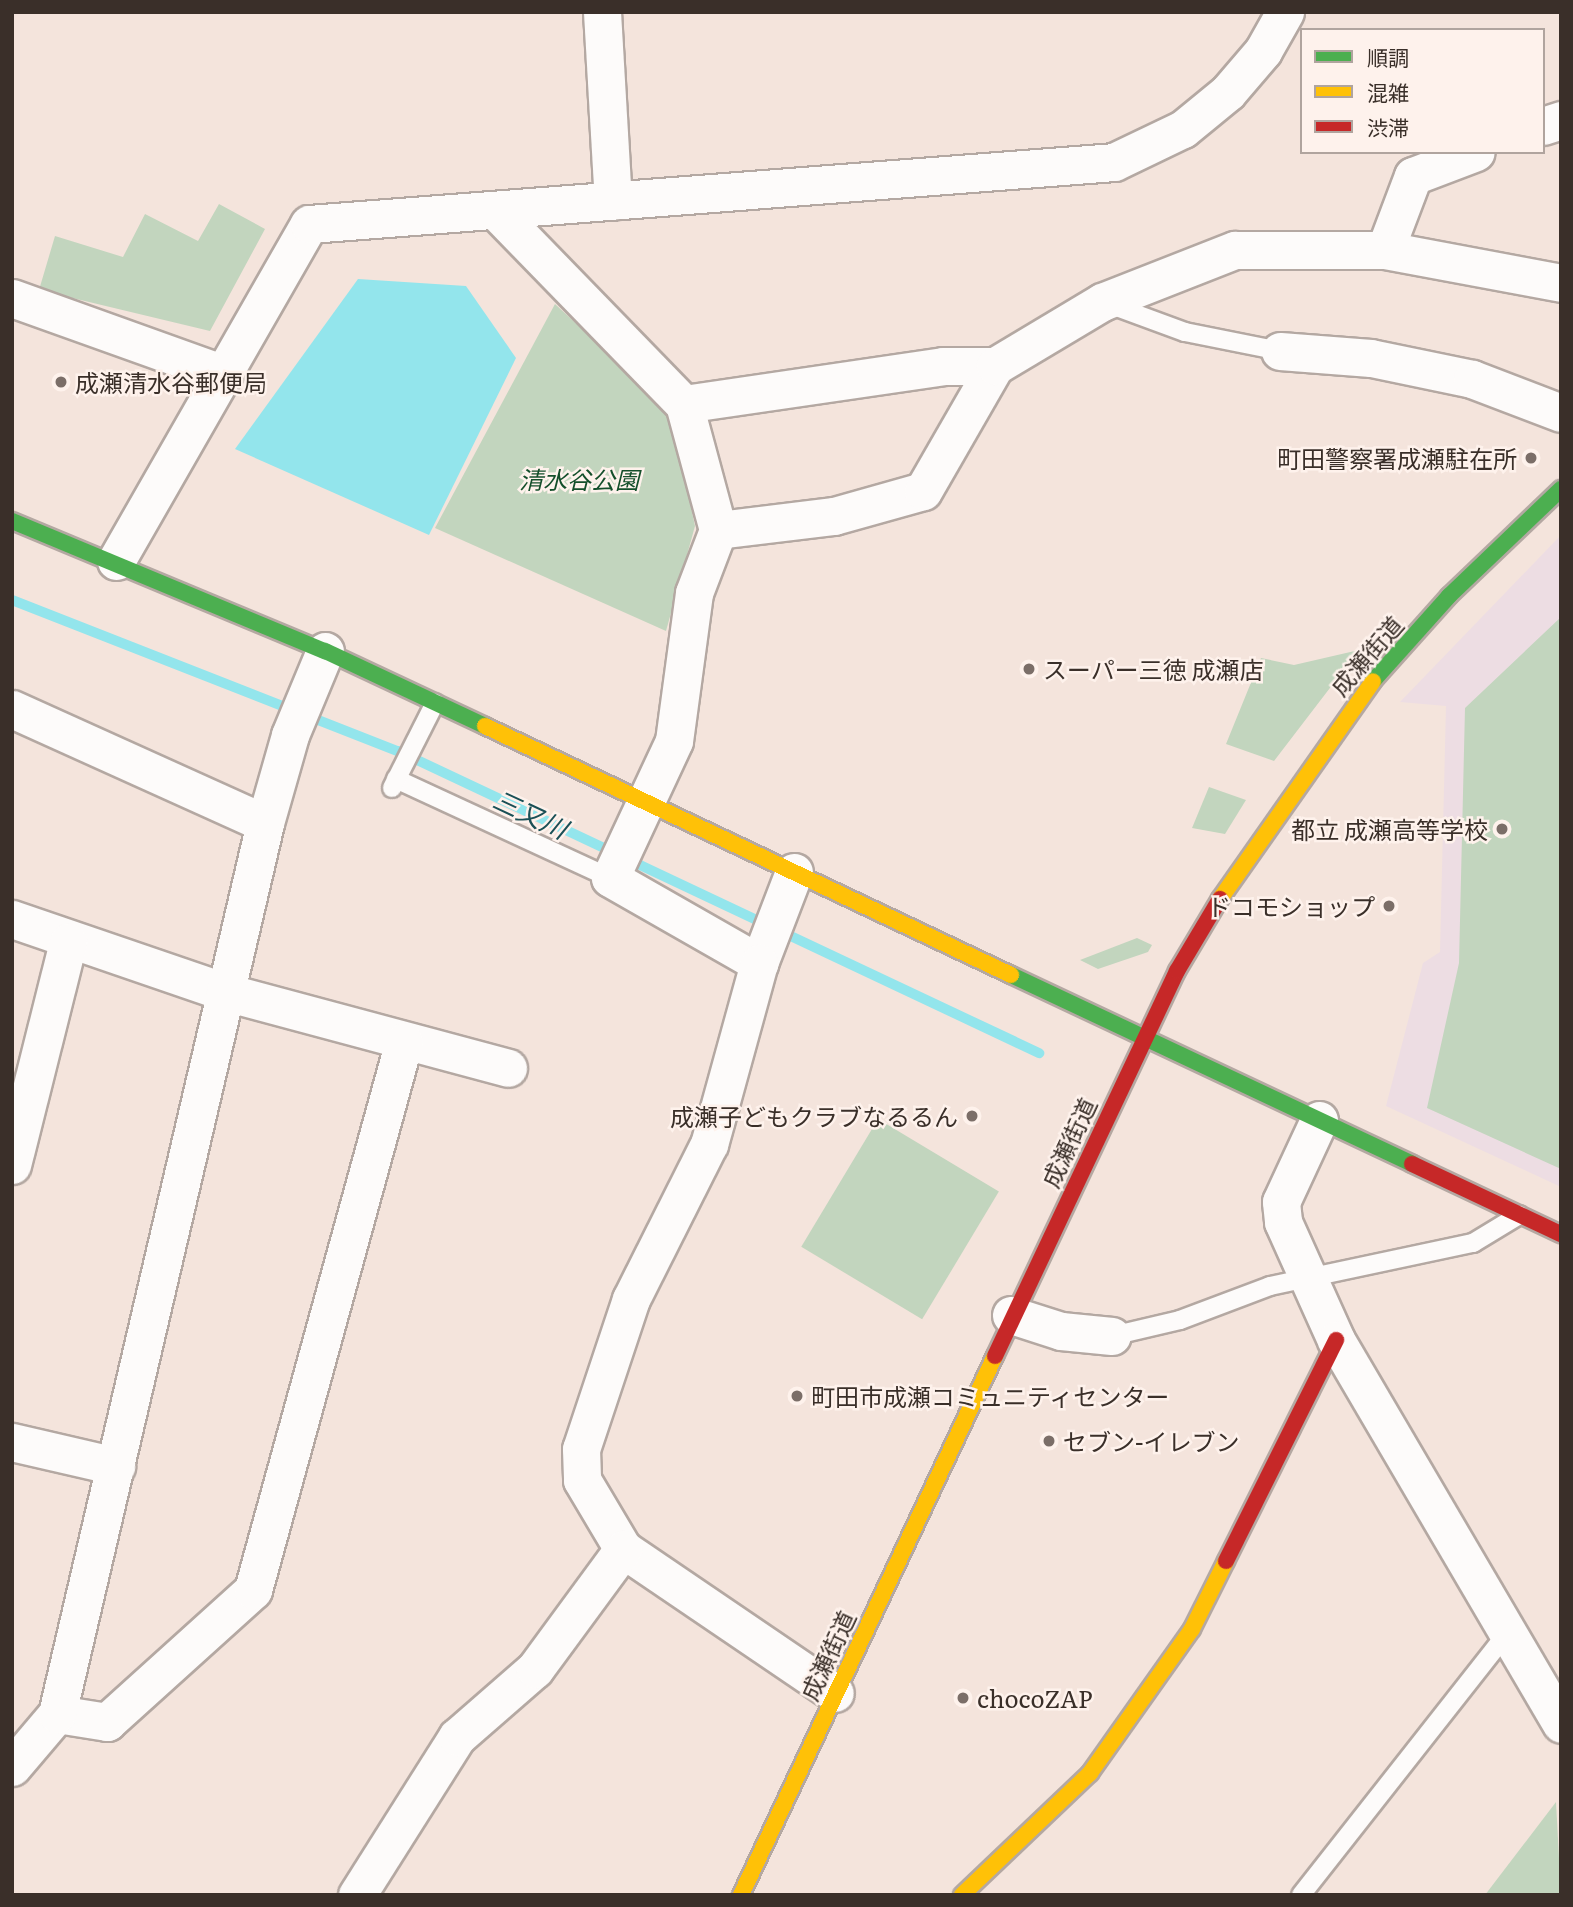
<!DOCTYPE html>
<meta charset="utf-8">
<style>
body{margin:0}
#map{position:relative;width:1573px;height:1907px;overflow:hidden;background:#f4e4dc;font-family:Literata,"Noto Sans JP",serif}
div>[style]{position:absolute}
.education>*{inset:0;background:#eddde3}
.green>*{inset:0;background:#c2d5be;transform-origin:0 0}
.water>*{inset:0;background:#93e5ec}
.stream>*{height:10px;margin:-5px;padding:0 5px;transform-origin:5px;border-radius:5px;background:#93e5ec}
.roads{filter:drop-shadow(2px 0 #b4a8a2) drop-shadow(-2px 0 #b4a8a2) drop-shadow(0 2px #b4a8a2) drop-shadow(0 -2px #b4a8a2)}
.lane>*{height:18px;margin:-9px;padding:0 9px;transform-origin:9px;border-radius:9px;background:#fdfbfa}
.street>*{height:37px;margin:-18.5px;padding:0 18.5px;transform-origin:18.5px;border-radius:18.5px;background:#fdfbfa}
.fast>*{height:16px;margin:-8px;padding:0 8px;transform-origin:8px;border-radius:8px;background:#4caf50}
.slow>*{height:16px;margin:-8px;padding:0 8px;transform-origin:8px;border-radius:8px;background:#ffc107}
.jam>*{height:16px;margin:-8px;padding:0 8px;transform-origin:8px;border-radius:8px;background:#c62828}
.dots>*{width:19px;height:19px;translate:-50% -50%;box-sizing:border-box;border:4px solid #fef2ec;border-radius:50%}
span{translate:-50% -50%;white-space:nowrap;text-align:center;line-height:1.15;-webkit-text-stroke:5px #fef2ec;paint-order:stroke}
.poi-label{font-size:24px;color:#3a2f29}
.left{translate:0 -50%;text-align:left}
.right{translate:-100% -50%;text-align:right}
.park-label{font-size:24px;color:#144f2b;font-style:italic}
.street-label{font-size:24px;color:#3a2f29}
.water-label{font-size:26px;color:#1a5056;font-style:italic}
.frame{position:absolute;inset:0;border:14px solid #3a2f29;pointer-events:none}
.legend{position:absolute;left:1300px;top:28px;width:245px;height:126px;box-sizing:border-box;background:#fef2ec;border:2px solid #b0a49e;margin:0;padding:9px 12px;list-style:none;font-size:21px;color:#3a2f29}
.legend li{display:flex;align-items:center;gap:14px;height:35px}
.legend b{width:35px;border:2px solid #b0a49e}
</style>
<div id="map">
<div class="education">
<div style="clip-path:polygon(1561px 535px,1561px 1187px,1386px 1106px,1423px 963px,1440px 952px,1446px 706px,1400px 702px)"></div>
</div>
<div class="green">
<div style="clip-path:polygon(219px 204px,265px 229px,210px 331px,39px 290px,55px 236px,123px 257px,145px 214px,198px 241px)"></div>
<div style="clip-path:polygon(555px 304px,670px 410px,695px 526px,666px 631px,435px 528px)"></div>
<div style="clip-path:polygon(1561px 617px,1561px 1169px,1427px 1108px,1459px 963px,1465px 708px)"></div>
<div style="clip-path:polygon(1359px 650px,1274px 761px,1226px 744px,1261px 658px,1294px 665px)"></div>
<div style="clip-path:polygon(1209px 787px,1246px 800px,1225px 834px,1192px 828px)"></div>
<div style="clip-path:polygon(1137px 938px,1152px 945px,1148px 952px,1098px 969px,1080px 960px)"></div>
<div style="left:878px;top:1119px;width:141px;height:149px;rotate:31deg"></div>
<div style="clip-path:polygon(1556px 1802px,1561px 1895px,1485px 1895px)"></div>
</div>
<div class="water">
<div style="clip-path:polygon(358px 279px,466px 286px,516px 358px,429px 535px,235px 449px)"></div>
</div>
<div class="stream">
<div style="left:12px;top:600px;width:414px;rotate:21.4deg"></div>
<div style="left:398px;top:751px;width:709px;rotate:25.23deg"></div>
</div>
<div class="roads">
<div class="lane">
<div style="left:1106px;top:303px;width:84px;rotate:20.2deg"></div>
<div style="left:1185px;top:332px;width:97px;rotate:11.3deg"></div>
<div style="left:396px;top:779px;width:236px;rotate:24.8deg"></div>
<div style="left:392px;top:788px;width:95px;rotate:-63.2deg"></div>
<div style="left:1112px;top:1336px;width:70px;rotate:-13.2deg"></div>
<div style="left:1180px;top:1320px;width:96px;rotate:-20.7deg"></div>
<div style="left:1270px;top:1286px;width:208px;rotate:-12deg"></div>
<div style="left:1473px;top:1243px;width:54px;rotate:-31.3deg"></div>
<div style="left:1301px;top:1895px;width:336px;rotate:-51.8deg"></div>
</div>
<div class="street">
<div style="left:602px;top:12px;width:189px;rotate:86.7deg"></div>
<div style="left:1543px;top:126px;width:19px;rotate:-18deg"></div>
<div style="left:496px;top:211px;width:269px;rotate:45.8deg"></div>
<div style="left:684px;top:404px;width:131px;rotate:74.9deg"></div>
<div style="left:718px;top:530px;width:67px;rotate:110.9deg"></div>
<div style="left:694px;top:593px;width:149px;rotate:97.7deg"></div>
<div style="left:674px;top:741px;width:151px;rotate:115deg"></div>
<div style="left:610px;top:878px;width:172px;rotate:29.7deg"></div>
<div style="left:1385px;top:250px;width:79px;rotate:-69.3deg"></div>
<div style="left:1413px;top:176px;width:67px;rotate:-20.9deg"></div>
<div style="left:12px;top:298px;width:225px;rotate:19.7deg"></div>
<div style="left:1280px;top:351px;width:91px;rotate:4.4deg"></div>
<div style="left:1371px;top:358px;width:103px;rotate:11.7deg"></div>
<div style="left:1472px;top:379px;width:95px;rotate:20.9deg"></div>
<div style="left:684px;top:404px;width:262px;rotate:-8.3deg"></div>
<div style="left:943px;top:366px;width:52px"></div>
<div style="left:718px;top:530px;width:117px;rotate:-6.9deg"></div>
<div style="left:834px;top:516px;width:92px;rotate:-15.7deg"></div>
<div style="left:923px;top:491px;width:144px;rotate:-60.1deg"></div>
<div style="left:995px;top:366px;width:125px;rotate:-30.9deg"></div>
<div style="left:1102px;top:302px;width:143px;rotate:-21.4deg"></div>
<div style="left:1235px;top:250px;width:150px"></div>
<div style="left:1385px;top:250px;width:179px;rotate:10.6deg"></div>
<div style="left:116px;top:561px;width:388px;rotate:-60.2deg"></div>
<div style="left:309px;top:224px;width:807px;rotate:-4.4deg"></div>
<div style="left:1114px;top:162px;width:76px;rotate:-25.6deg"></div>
<div style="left:1183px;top:129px;width:58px;rotate:-39.4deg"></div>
<div style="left:1228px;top:92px;width:54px;rotate:-49.5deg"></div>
<div style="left:1263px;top:51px;width:45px;rotate:-60.6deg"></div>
<div style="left:12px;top:709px;width:277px;rotate:24.3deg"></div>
<div style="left:794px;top:872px;width:97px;rotate:111deg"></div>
<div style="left:759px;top:963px;width:188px;rotate:105.4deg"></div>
<div style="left:709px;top:1144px;width:174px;rotate:116.7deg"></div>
<div style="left:631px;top:1299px;width:158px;rotate:108.4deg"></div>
<div style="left:581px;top:1449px;width:31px;rotate:88deg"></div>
<div style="left:582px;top:1480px;width:80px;rotate:59.3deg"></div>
<div style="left:623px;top:1549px;width:256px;rotate:34.2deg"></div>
<div style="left:12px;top:919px;width:225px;rotate:18.9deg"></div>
<div style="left:225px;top:992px;width:293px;rotate:15deg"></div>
<div style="left:1319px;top:1120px;width:90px;rotate:114.9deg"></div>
<div style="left:1281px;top:1202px;width:20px;rotate:84deg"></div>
<div style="left:1283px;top:1222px;width:129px;rotate:65.8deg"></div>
<div style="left:1336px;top:1340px;width:445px;rotate:59.6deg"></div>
<div style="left:12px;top:1165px;width:230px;rotate:-75.9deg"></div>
<div style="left:1011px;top:1315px;width:52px;rotate:17.7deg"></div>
<div style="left:1061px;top:1331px;width:51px;rotate:5.6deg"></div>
<div style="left:12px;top:1442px;width:107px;rotate:13deg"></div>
<div style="left:57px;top:1714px;width:51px;rotate:9.1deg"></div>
<div style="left:107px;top:1722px;width:197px;rotate:-42.1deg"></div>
<div style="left:253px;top:1590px;width:569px;rotate:-74.62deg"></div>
<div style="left:12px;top:1767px;width:70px;rotate:-49.7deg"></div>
<div style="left:57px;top:1714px;width:915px;rotate:-76.86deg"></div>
<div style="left:265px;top:823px;width:91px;rotate:-74.1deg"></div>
<div style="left:290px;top:735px;width:91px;rotate:-67.4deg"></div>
<div style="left:357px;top:1895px;width:187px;rotate:-57.7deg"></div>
<div style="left:457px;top:1737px;width:103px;rotate:-41.1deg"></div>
<div style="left:535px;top:1669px;width:149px;rotate:-53.7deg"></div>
</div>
<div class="fast">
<div style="left:12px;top:521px;width:339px;rotate:22.6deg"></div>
<div style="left:325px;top:651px;width:177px;rotate:25.1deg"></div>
<div style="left:1373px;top:681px;width:114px;rotate:-48.2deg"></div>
<div style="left:1449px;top:596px;width:155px;rotate:-43.7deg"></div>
<div style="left:1011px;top:975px;width:443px;rotate:25.2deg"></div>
</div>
<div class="slow">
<div style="left:485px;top:726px;width:582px;rotate:25.33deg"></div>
<div style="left:1220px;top:899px;width:266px;rotate:-54.9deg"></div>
<div style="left:741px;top:1895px;width:596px;rotate:-64.77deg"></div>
<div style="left:962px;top:1895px;width:177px;rotate:-43.6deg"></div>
<div style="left:1090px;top:1773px;width:176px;rotate:-54.7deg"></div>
<div style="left:1192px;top:1629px;width:76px;rotate:-63.4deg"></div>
</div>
<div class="jam">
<div style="left:1412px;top:1164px;width:165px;rotate:25.2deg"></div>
<div style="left:995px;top:1356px;width:426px;rotate:-64.7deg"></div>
<div style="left:1177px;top:971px;width:84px;rotate:-59.2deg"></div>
<div style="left:1226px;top:1561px;width:247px;rotate:-63.5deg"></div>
</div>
</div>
<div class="dots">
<div style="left:61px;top:382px;background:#7b6e68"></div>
<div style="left:1531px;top:458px;background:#7b6e68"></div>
<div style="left:1029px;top:669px;background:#7b6e68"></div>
<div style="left:1502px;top:829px;background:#7b6e68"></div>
<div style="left:1389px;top:906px;background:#7b6e68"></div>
<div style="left:972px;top:1116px;background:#7b6e68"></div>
<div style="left:797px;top:1396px;background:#7b6e68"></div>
<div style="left:1049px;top:1441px;background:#7b6e68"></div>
<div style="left:963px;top:1698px;background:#7b6e68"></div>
</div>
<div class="poi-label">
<span class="left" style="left:75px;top:382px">成瀬清水谷郵便局</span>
<span class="right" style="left:1517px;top:458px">町田警察署成瀬駐在所</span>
<span class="left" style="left:1043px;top:669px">スーパー三徳 成瀬店</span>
<span class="right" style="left:1488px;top:829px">都立 成瀬高等学校</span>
<span class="right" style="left:1375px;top:906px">ドコモショップ</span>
<span class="right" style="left:958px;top:1116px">成瀬子どもクラブなるるん</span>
<span class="left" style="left:811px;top:1396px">町田市成瀬コミュニティセンター</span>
<span class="left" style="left:1063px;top:1441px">セブン-イレブン</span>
<span class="left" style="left:977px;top:1698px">chocoZAP</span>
</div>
<div class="park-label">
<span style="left:579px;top:479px">清水谷公園</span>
</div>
<div class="street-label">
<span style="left:1366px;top:655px;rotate:-49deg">成瀬街道</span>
<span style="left:1068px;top:1142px;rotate:-65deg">成瀬街道</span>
<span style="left:827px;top:1655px;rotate:-65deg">成瀬街道</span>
</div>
<div class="water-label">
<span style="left:531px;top:813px;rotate:25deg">三又川</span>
</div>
<div class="frame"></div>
<ul class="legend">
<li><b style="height:9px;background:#4caf50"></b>順調</li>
<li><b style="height:9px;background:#ffc107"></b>混雑</li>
<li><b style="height:9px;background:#c62828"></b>渋滞</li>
</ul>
</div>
